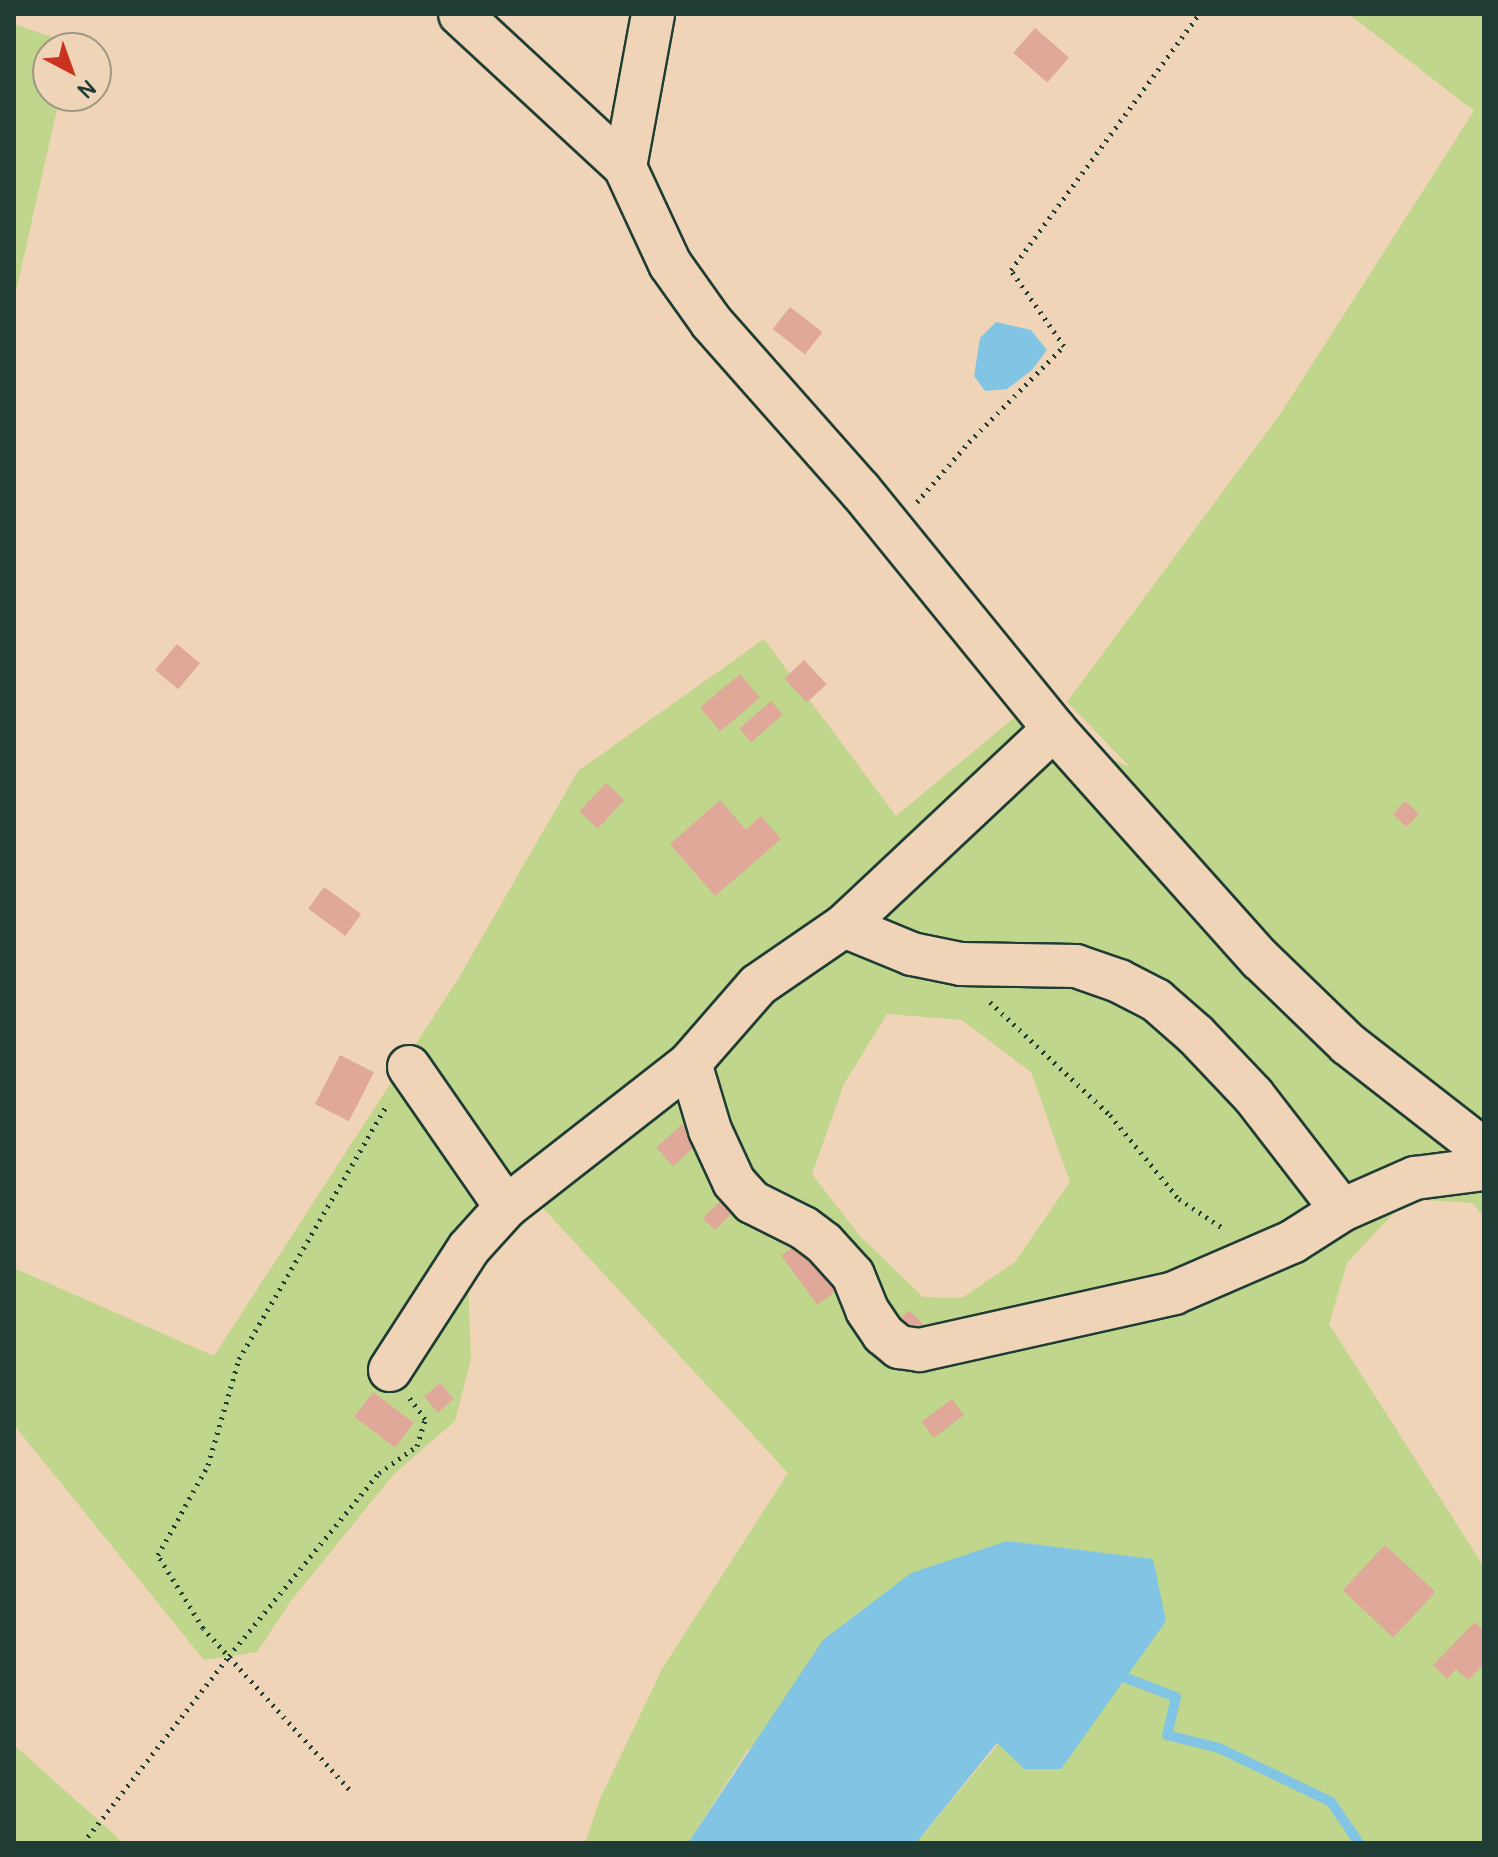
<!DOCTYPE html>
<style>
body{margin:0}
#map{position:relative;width:1498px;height:1857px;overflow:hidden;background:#f0d4b7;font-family:Pangolin,sans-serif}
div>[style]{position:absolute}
.green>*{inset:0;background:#bfd68c}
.water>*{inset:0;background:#82c4e3}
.stream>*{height:10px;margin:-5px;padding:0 5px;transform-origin:5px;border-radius:5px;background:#82c4e3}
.building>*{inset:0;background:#e0a899;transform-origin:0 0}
.path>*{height:5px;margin-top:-2.5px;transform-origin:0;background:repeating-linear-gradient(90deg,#1f3d34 0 2px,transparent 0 8px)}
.roads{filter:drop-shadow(2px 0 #1f3d34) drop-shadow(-2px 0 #1f3d34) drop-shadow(0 2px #1f3d34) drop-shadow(0 -2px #1f3d34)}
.minor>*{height:42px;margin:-21px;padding:0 21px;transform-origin:21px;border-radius:21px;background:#f0d4b7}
span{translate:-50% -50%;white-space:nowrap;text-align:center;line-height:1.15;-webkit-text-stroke:7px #f0d4b7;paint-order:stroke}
.frame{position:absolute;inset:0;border:16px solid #1f3d34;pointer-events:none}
.north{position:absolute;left:32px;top:32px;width:80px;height:80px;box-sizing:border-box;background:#f0d4b7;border:2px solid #9c9883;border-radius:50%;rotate:139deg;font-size:22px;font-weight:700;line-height:32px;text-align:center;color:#1f3d34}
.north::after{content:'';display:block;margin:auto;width:28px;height:36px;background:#c8321e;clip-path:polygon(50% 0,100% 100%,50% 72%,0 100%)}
</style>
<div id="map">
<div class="green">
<div style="clip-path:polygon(evenodd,1349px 14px,1484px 14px,1484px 1217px,1472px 1203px,1407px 1199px,1347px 1263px,1329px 1324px,1484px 1567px,1484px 1843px,916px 1843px,1152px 1559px,1007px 1541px,747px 1751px,688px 1843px,585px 1843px,600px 1799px,662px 1669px,788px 1473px,541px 1206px,468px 1281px,471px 1359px,455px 1421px,394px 1474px,290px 1602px,257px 1652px,204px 1660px,14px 1425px,14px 1268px,214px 1356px,458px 979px,578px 771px,764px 639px,896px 816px,1015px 717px,1130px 767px,1067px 702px,1281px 413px,1474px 111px,1349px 14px,887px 1014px,962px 1020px,1031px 1072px,1070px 1182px,1015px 1262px,962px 1298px,923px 1297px,859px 1235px,812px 1174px,844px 1084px,887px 1014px)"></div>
<div style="clip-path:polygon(14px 24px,72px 44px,71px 48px,48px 48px,48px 96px,60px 96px,14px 300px)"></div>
<div style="clip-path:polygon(14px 1745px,115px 1835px,121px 1843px,14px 1843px)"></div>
</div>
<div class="water">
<div style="clip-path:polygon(996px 322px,1031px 330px,1047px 350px,1032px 370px,1007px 389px,985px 391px,974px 376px,980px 338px)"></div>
<div style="clip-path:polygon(1007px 1541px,1153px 1559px,1166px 1621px,1061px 1769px,1024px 1769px,997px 1743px,916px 1843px,688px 1843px,823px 1640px,911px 1573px)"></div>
</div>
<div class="stream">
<div style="left:1126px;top:1678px;width:53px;rotate:20.8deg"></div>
<div style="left:1176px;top:1697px;width:39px;rotate:103deg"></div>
<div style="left:1167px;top:1735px;width:54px;rotate:14deg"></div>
<div style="left:1219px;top:1748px;width:124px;rotate:25.7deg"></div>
<div style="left:1331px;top:1802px;width:50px;rotate:55.7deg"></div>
</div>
<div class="building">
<div style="left:1035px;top:28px;width:45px;height:33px;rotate:41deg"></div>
<div style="left:790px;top:307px;width:41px;height:28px;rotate:38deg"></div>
<div style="left:177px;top:644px;width:30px;height:34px;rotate:40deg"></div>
<div style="left:804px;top:660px;width:33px;height:27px;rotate:47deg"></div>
<div style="left:740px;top:674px;width:31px;height:52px;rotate:50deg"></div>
<div style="left:771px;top:701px;width:18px;height:42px;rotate:49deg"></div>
<div style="left:606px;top:783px;width:25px;height:39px;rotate:43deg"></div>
<div style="clip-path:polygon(720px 800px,746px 830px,761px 816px,781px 839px,715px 896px,670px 844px)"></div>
<div style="left:1405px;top:801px;width:19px;height:18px;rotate:43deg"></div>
<div style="left:324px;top:887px;width:46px;height:27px;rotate:36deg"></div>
<div style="left:340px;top:1055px;width:38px;height:55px;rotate:27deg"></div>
<div style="left:682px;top:1124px;width:25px;height:35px;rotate:47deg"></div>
<div style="left:724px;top:1197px;width:17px;height:30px;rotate:45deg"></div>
<div style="left:804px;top:1239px;width:61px;height:28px;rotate:54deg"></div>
<div style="left:909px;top:1310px;width:25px;height:21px;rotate:45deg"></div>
<div style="left:440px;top:1383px;width:21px;height:21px;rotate:49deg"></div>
<div style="left:373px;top:1392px;width:51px;height:31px;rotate:37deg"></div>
<div style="left:952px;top:1399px;width:20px;height:38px;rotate:53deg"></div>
<div style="left:1385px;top:1545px;width:69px;height:62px;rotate:43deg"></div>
<div style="clip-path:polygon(1475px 1622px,1484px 1631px,1484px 1664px,1468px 1680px,1456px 1669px,1447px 1679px,1433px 1665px)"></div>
</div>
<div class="path">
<div style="left:917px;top:502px;width:79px;rotate:-49.1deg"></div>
<div style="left:969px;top:442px;width:135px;rotate:-45.3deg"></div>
<div style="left:1064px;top:346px;width:93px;rotate:-124.9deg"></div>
<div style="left:1011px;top:270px;width:318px;rotate:-53.7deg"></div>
<div style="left:990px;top:1002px;width:165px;rotate:43.3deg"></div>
<div style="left:1110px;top:1115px;width:109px;rotate:50.6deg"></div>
<div style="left:1179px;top:1199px;width:56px;rotate:33.4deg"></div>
<div style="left:349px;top:1789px;width:217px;rotate:-132.2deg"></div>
<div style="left:203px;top:1628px;width:86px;rotate:-121.7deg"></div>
<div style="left:158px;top:1555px;width:103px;rotate:-60.9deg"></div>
<div style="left:208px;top:1465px;width:110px;rotate:-73.7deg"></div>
<div style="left:239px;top:1359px;width:296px;rotate:-59.8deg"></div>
<div style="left:83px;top:1843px;width:237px;rotate:-52deg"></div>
<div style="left:229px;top:1656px;width:237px;rotate:-50.7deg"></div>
<div style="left:379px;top:1473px;width:47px;rotate:-35.4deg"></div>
<div style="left:417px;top:1446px;width:28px;rotate:-73deg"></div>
<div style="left:425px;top:1419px;width:26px;rotate:-126deg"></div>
</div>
<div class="roads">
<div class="minor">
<div style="left:460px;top:14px;width:225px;rotate:42.8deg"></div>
<div style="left:625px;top:167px;width:107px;rotate:65.1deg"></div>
<div style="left:670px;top:264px;width:72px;rotate:54.6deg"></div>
<div style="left:712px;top:323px;width:223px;rotate:48.5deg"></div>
<div style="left:860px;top:490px;width:308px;rotate:50.9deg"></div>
<div style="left:1054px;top:729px;width:309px;rotate:48.2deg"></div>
<div style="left:1260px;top:959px;width:122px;rotate:44deg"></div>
<div style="left:1348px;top:1044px;width:172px;rotate:37.9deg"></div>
<div style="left:625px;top:167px;width:156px;rotate:-79.6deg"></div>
<div style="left:844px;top:926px;width:74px;rotate:22.4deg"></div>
<div style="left:912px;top:954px;width:50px;rotate:11.5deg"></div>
<div style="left:961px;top:964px;width:115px;rotate:1deg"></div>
<div style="left:1076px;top:966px;width:46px;rotate:19.2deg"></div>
<div style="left:1119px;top:981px;width:42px;rotate:27.2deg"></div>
<div style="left:1156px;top:1000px;width:53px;rotate:41.2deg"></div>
<div style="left:1196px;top:1035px;width:83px;rotate:46.5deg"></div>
<div style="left:1253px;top:1095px;width:145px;rotate:52.3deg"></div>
<div style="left:1342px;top:1210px;width:80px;rotate:-23.7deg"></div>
<div style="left:1415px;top:1178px;width:70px;rotate:-7.4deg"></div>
<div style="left:690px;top:1063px;width:70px;rotate:73.4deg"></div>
<div style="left:710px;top:1130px;width:57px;rotate:65.2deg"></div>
<div style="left:734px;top:1182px;width:27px;rotate:48deg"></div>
<div style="left:752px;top:1202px;width:58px;rotate:26.6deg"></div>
<div style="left:804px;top:1228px;width:25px;rotate:37deg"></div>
<div style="left:824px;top:1243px;width:43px;rotate:47.8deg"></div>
<div style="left:853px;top:1275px;width:38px;rotate:68deg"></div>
<div style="left:867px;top:1310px;width:29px;rotate:56deg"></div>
<div style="left:883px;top:1334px;width:21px;rotate:39deg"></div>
<div style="left:899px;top:1347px;width:21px;rotate:8deg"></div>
<div style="left:920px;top:1350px;width:260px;rotate:-12.6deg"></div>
<div style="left:1174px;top:1293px;width:129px;rotate:-23.4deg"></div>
<div style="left:1292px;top:1242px;width:59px;rotate:-32.6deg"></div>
<div style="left:409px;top:1067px;width:170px;rotate:55.3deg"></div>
<div style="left:506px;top:1207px;width:234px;rotate:-38deg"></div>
<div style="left:690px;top:1063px;width:103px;rotate:-48.9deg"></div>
<div style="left:758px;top:985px;width:104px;rotate:-34.5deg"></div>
<div style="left:844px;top:926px;width:288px;rotate:-43.2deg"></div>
<div style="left:390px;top:1370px;width:145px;rotate:-57.1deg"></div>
<div style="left:469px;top:1248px;width:55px;rotate:-47.9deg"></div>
</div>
</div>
<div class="frame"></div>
<div class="north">N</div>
</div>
